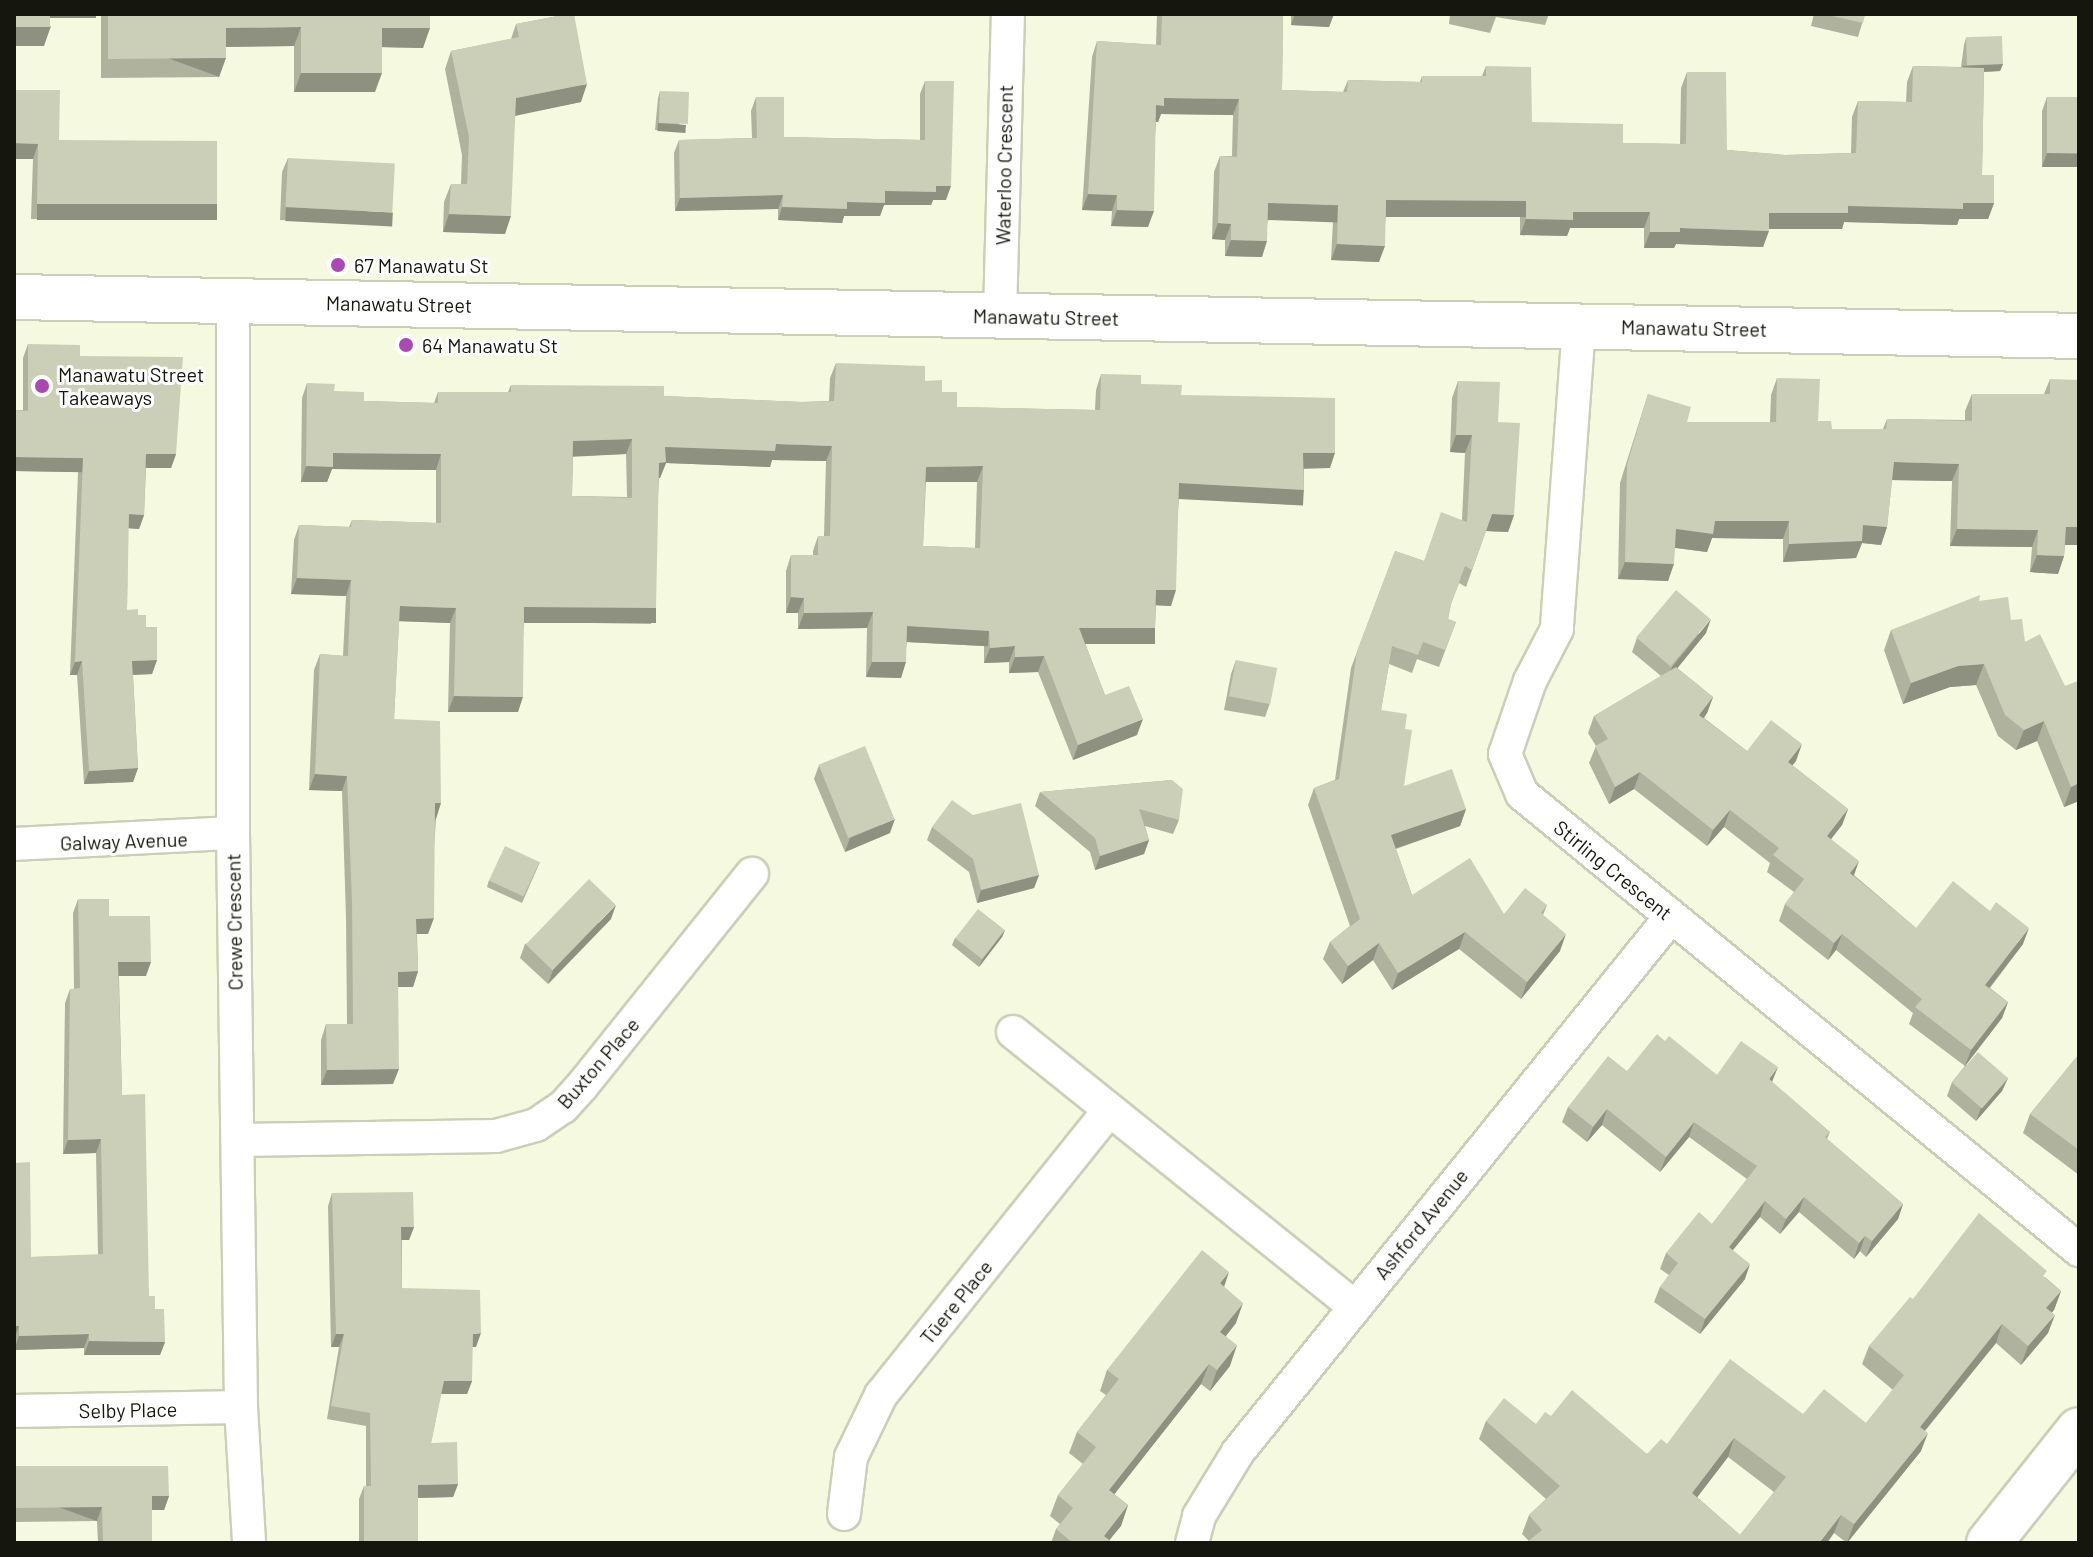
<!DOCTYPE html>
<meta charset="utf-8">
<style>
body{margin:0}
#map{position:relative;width:2093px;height:1557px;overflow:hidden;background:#f5f9e0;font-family:Barlow,sans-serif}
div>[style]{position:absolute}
.roads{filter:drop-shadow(2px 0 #cbcfb7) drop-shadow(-2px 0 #cbcfb7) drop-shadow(0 2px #cbcfb7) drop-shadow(0 -2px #cbcfb7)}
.street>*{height:32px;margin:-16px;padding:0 16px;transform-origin:16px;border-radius:16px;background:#fff}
.secondary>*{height:44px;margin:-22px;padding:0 22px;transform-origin:22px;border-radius:22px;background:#fff}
.wall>*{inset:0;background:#afb29d}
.shaded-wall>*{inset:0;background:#8e9180;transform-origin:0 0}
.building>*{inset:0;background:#cbcfb7;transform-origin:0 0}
.dots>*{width:22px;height:22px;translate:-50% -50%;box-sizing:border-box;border:4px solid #fff;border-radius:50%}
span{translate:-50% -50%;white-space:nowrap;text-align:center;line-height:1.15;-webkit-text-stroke:6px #fff;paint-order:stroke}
.street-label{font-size:20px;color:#15160d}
.poi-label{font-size:20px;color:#15160d}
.left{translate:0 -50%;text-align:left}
.frame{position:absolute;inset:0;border:16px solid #15160d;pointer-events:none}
</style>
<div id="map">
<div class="roads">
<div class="street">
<div style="left:233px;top:301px;width:532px;rotate:90deg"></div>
<div style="left:233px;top:833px;width:574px;rotate:89.2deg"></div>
<div style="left:241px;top:1407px;width:136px;rotate:86.6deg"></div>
<div style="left:1000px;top:316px;width:302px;rotate:-88.5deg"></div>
<div style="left:1579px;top:326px;width:304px;rotate:94.2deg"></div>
<div style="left:1557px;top:629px;width:59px;rotate:117.4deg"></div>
<div style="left:1530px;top:681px;width:77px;rotate:108.9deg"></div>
<div style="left:1505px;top:754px;width:43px;rotate:67deg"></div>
<div style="left:1522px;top:794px;width:720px;rotate:39.31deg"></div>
<div style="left:14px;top:844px;width:219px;rotate:-2.9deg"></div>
<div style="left:1013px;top:1032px;width:437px;rotate:38.8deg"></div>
<div style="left:238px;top:1140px;width:258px;rotate:-0.9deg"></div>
<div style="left:496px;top:1136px;width:41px;rotate:-15.4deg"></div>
<div style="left:536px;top:1125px;width:32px;rotate:-34deg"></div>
<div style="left:563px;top:1107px;width:28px;rotate:-48deg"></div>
<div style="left:582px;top:1086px;width:272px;rotate:-51.3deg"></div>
<div style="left:14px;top:1411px;width:227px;rotate:-1deg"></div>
<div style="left:844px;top:1514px;width:57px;rotate:-83deg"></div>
<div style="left:851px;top:1457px;width:69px;rotate:-64.2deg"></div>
<div style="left:881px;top:1395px;width:365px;rotate:-51.3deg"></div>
<div style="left:1192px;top:1543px;width:28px;rotate:-75deg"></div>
<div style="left:1199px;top:1516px;width:75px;rotate:-58.6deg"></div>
<div style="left:1238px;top:1452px;width:688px;rotate:-51.02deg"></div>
</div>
<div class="secondary">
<div style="left:14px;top:297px;width:2065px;rotate:1.08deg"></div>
<div style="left:1989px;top:1543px;width:144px;rotate:-51.5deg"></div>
</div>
</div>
<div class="wall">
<div style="clip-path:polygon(101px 14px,430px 14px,423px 48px,382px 47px,375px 92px,294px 92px,294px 46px,226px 47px,219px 77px,101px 78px)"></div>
<div style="clip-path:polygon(563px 14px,584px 14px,582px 15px,574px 15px,581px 102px,515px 115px,505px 234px,443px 232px,444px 202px,451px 184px,461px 184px,462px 155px,445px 69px,451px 51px,511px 39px,516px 24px,563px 15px)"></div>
<div style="clip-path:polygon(1157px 14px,1283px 14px,1282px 90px,1343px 92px,1348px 80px,1420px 82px,1422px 76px,1482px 76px,1486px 66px,1532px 122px,1623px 143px,1680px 144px,1681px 88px,1687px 72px,1727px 150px,1785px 155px,1851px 153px,1852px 117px,1858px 101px,1906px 102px,1907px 82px,1913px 66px,1961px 67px,1964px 45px,1966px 38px,2003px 64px,2000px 71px,1984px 72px,1982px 175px,1994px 203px,1988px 219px,1959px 219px,1957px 225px,1844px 222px,1842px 229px,1769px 229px,1763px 247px,1676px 244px,1674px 248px,1644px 248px,1644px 228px,1570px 228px,1567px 236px,1520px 235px,1520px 217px,1386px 216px,1379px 262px,1331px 260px,1333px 221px,1268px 219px,1262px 257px,1225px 256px,1225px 240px,1212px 239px,1214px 172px,1220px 156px,1232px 156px,1233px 115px,1161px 114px,1158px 122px,1156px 122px,1148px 227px,1111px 226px,1112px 211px,1082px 210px,1092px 57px,1097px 41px,1156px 45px)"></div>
<div style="clip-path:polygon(1291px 14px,1334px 14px,1329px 27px,1291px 25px)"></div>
<div style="clip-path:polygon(1450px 14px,1549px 14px,1545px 25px,1496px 17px,1490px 33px,1449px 24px)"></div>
<div style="clip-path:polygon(1814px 14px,1865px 14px,1858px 37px,1811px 26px)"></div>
<div style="clip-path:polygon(925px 81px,946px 200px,933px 200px,931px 205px,884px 205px,880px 216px,844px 216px,842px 223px,778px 220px,778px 209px,675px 211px,674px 153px,679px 140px,752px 138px,751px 111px,756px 97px,784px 137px,920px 140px,920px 94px)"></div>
<div style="clip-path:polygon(14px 90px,59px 140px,211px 220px,31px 219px,33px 159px,14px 159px)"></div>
<div style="clip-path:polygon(660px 91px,684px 132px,655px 130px,658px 98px)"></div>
<div style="clip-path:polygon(2047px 97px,2079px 97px,2079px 167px,2042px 167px,2042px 111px)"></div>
<div style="clip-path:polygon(288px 158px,388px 225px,280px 220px,282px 172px)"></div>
<div style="clip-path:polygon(28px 344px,80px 356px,176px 454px,171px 468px,146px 468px,144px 515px,139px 529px,128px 528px,127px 610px,138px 615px,146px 627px,157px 660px,152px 674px,133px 675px,138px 768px,133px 782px,84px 784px,77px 675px,70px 675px,78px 472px,14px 471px,14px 410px,23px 410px,23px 358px)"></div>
<div style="clip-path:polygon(evenodd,836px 363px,925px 381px,942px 392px,957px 407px,1095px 410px,1096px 390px,1101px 374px,1181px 395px,1330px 468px,1304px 468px,1304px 490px,1298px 505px,1179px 498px,1171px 606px,1156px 605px,1155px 628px,1150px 643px,1085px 643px,1105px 695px,1137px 735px,1073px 760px,1038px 672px,1009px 673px,1009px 662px,984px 663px,984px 646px,907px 642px,901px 678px,866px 677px,867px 628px,798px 629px,798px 613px,786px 613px,786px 571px,791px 555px,813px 555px,813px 551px,818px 536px,824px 536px,826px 461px,772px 460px,770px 467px,666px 463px,660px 478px,659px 478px,651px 624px,524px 622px,518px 712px,448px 712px,450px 623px,399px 621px,394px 719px,436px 819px,428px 934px,417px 934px,418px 971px,413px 987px,398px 987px,393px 1084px,321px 1085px,321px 1040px,326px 1024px,347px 1024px,346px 918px,342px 791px,309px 790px,314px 670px,320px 654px,343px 656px,346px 596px,291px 594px,294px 540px,299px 525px,349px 527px,352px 520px,436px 523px,436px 470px,332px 469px,327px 482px,301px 482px,302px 398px,307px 383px,364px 401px,434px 403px,438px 392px,508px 392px,511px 385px,664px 396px,802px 402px,829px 401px,830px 378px,836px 363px,626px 454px,627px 497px,572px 496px,573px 456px,626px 454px,836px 363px,926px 482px,977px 482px,975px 548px,923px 546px,926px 482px)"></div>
<div style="clip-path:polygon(1777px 378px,1818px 421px,1832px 429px,1883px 429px,1887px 419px,1965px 420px,1965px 411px,1972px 394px,2044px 394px,2050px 379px,2065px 545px,2064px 556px,2058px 574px,2030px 572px,2032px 547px,1950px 546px,1952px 481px,1892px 480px,1887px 527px,1881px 545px,1862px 543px,1856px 558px,1783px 562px,1783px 539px,1712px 538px,1707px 552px,1675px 548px,1668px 581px,1618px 579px,1620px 483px,1648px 394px,1687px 422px,1770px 422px,1771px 395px)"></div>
<div style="clip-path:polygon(1458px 381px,1498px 422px,1514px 515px,1508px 532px,1486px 531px,1466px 587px,1459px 583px,1451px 604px,1448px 619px,1456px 622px,1439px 667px,1417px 659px,1412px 673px,1389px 664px,1381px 710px,1405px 729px,1404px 786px,1466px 809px,1460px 826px,1396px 849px,1412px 895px,1504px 914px,1547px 905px,1543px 915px,1560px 951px,1521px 999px,1459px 949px,1392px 990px,1373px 960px,1342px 984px,1323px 959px,1330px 942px,1350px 926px,1308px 805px,1314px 788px,1335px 780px,1351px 668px,1395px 551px,1424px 561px,1462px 520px,1465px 453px,1450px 452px,1452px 398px)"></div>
<div style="clip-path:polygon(1979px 601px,2011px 620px,2025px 642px,2065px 686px,2079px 683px,2079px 801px,2064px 807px,2037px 741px,2016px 750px,1998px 736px,1976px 685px,1950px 687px,1903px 704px,1884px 650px,1891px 630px)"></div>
<div style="clip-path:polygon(1706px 633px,1677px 668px,1713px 697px,1707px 713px,1704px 718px,1747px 751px,1796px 761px,1792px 765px,1848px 809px,1842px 825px,1831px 839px,1854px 875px,1916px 928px,2023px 944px,1990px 988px,2008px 1002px,2002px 1018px,1966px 1065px,2008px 1078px,2002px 1091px,1976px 1121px,1947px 1096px,1952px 1082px,1965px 1066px,1909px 1024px,1913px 1013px,1836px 950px,1828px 960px,1779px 921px,1785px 904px,1794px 892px,1767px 872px,1770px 863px,1724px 827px,1707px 846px,1634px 789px,1609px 804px,1589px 763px,1596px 746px,1588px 733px,1594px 716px,1661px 676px,1632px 652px,1637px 638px)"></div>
<div style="clip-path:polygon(1236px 660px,1270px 703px,1265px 717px,1224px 710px,1231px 674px)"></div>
<div style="clip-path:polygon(819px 765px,890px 833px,845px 852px,814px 779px)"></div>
<div style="clip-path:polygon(1172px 780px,1179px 820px,1173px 834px,1145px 826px,1149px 840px,1144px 854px,1095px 870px,1090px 852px,1035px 806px,1040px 792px)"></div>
<div style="clip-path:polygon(932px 827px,1039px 875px,1034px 888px,977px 903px,969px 872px,927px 840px)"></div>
<div style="clip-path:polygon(540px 862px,522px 903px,487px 887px,489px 880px)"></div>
<div style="clip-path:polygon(78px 899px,109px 916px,146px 976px,119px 976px,122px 1095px,149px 1296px,155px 1309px,165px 1342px,160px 1355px,84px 1355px,84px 1348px,14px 1350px,14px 1163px,31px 1257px,98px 1255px,96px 1153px,63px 1154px,65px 1003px,70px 989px,74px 989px,73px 913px)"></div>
<div style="clip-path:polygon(611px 919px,548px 984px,520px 958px,525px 944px)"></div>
<div style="clip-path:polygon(1005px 930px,1002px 937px,979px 967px,952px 945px,955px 938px)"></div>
<div style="clip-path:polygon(1665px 1041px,1717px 1075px,1772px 1082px,1830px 1132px,1827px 1139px,1903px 1204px,1898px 1219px,1866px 1257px,1860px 1251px,1854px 1259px,1799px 1212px,1780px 1234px,1760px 1217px,1733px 1250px,1745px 1279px,1700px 1334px,1654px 1302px,1660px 1287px,1669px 1275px,1660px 1269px,1666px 1253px,1712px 1224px,1747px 1179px,1689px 1137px,1660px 1172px,1602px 1125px,1587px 1142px,1562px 1122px,1568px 1107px,1627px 1071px)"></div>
<div style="clip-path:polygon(2079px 1054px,2079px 1175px,2023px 1133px,2030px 1114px)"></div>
<div style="clip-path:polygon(332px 1193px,414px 1227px,409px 1240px,402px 1240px,402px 1288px,476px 1347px,472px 1347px,472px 1381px,467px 1394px,441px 1394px,431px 1443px,458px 1484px,453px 1497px,418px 1498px,418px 1543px,359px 1543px,359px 1499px,364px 1486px,366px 1486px,366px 1426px,327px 1419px,339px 1347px,331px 1347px,328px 1206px)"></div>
<div style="clip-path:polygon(evenodd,2045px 1277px,2061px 1291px,2054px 1310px,2052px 1312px,2048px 1333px,2021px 1365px,1996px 1343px,1925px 1431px,1921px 1451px,1847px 1543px,1834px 1533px,1529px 1541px,1522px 1534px,1529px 1515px,1546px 1499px,1479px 1439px,1486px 1421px,1536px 1424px,1551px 1416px,1647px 1454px,1667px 1444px,1803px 1414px,1866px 1423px,1893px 1390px,1862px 1364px,1869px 1346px,1913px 1299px,2045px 1277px,1728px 1457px,1774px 1492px,1740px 1535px,1697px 1497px,1728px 1457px)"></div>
<div style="clip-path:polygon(1224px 1287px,1236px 1323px,1226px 1336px,1230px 1366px,1210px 1391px,1201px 1384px,1114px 1494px,1128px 1505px,1121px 1526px,1109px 1540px,1113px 1543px,1051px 1543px,1056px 1529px,1060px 1524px,1050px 1516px,1058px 1495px,1083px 1464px,1069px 1453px,1077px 1432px,1106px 1395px,1100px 1391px,1107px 1370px)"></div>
<div style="clip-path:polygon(14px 1466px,169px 1496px,164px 1510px,152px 1510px,152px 1543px,98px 1543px,97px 1521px,14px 1522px)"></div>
</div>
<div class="shaded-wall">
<div style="left:44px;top:14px;width:52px;height:4px"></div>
<div style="clip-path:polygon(1295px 14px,1334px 14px,1329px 27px,1291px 25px)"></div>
<div style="clip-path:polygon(51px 26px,44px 46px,14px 46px,14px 27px)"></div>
<div style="clip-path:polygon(301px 27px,294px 46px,218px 47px,226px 28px)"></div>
<div style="clip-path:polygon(382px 28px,430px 28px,423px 48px,375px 47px)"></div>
<div style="left:226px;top:58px;width:20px;height:118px;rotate:110deg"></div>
<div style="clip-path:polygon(2003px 64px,2000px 71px,1960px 73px,1963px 66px)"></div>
<div style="clip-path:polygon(301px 73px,382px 73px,375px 92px,294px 92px)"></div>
<div style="clip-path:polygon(587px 84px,581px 102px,510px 117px,516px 98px)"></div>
<div style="clip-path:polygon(1164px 98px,1239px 99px,1233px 115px,1161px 114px,1158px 122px,1151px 121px,1156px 105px)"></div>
<div style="left:658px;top:123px;width:28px;height:8px;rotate:4deg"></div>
<div style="clip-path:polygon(14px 143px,38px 144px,33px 159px,14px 159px)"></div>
<div style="clip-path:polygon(2047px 153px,2079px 154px,2079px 167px,2042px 167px)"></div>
<div style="clip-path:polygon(936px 186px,951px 186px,946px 200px,933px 200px,931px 205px,884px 205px,880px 216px,844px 216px,842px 223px,778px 220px,782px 207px,847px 202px,885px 191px)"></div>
<div style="clip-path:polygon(1088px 194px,1117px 195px,1112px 211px,1082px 210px)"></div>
<div style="clip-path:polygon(783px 195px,778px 209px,675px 211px,680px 198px)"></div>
<div style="left:1386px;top:200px;width:140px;height:17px"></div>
<div style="left:1268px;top:203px;width:70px;height:17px;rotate:2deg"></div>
<div style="clip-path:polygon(1963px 203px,1994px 203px,1988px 219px,1959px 219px,1957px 225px,1844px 222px,1842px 229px,1763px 229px,1769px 213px,1848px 206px)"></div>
<div style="left:37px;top:204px;width:180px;height:16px"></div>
<div style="left:286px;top:207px;width:107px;height:14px;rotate:3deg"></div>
<div style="clip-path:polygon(1117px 210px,1154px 211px,1148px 227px,1111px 226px)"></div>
<div style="clip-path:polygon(1573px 212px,1650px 212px,1644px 228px,1570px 228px,1567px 236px,1520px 235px,1526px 219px)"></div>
<div style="clip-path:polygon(449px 214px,511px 216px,505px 234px,443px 232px)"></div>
<div style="clip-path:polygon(1218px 223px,1231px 224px,1225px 240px,1212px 239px)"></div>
<div style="clip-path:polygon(1680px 228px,1769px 231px,1763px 247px,1676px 244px,1674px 248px,1644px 248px,1650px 232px)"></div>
<div style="clip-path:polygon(1231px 240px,1267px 241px,1262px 257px,1225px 256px)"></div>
<div style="clip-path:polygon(1337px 244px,1385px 246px,1379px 262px,1331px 260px)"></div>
<div style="clip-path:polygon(1456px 435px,1472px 435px,1465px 453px,1450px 452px)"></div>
<div style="clip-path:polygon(632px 439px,626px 454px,568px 457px,573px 441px)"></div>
<div style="clip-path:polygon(776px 444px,832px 446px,826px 461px,772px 460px,770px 467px,666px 463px,660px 478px,653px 478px,665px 447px)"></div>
<div style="clip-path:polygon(333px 453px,441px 454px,436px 470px,332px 469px,327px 482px,301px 482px,306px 466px)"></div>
<div style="clip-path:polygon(1303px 453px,1335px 453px,1330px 468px,1298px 469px)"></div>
<div style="clip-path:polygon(146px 454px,176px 454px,171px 468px,141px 468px)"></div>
<div style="left:14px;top:457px;width:69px;height:14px;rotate:1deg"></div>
<div style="clip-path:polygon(1894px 462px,1959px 464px,1952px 481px,1888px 480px)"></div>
<div style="clip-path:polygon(983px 466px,977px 482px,921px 482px,926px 467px)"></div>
<div style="left:1179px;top:483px;width:125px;height:16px;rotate:3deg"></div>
<div style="clip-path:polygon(129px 514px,144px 515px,139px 529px,124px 528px)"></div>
<div style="clip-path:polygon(1492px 514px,1514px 515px,1508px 532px,1486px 531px)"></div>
<div style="clip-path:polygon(1715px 521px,1789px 521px,1783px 539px,1712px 538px,1707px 552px,1669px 547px,1676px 529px)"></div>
<div style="clip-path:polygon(1863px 525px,1887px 527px,1881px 545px,1862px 543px,1856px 558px,1783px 562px,1789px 544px)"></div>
<div style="clip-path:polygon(2066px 527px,2079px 527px,2079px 545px,2059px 545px)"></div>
<div style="clip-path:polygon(1957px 529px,2038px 530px,2032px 547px,1950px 546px)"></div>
<div style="clip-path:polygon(2037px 555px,2064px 556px,2058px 574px,2030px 572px)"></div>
<div style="clip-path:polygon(1625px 562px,1674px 564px,1668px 581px,1618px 579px)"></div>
<div style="clip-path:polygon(297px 578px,351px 580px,346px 596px,291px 594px)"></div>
<div style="clip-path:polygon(1156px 590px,1176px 590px,1171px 606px,1150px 605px)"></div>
<div style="clip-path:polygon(791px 597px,804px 598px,798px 613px,786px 613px)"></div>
<div style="clip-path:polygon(400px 606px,456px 608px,450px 623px,394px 621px)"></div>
<div style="left:524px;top:607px;width:132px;height:16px"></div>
<div style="clip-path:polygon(873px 612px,867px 628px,798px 629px,804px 613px)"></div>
<div style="clip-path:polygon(1711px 619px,1706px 633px,1667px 681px,1672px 667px)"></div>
<div style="left:907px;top:626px;width:82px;height:16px;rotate:3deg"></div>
<div style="left:1079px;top:628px;width:76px;height:16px"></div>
<div style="clip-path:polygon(1015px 646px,1009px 662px,984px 663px,990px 648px)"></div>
<div style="clip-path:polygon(1044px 656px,1038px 672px,1009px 673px,1015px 657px)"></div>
<div style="clip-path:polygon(157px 660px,152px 674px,127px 675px,132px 661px)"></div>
<div style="clip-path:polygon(82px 661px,77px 675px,70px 675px,75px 662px)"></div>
<div style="clip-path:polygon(872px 662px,906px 662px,901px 678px,866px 677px)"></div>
<div style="clip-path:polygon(1984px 664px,1976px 685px,1950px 687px,1903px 704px,1911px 683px,1958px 666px)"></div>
<div style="clip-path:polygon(454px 696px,523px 697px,518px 712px,448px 712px)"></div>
<div style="clip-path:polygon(1713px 697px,1707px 713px,1693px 732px,1699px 715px)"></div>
<div style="clip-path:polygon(1143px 719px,1137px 735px,1073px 760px,1078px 745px)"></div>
<div style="clip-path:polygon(2044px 721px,2037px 741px,2016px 750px,2024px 730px)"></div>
<div style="clip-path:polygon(1802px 744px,1796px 761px,1782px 778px,1788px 762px)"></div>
<div style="clip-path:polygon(138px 768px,133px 782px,84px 784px,89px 771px)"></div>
<div style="clip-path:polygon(1640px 772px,1634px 789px,1609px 804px,1615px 787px)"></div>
<div style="clip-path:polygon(315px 774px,347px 776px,342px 791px,309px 790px)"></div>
<div style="clip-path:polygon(2079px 783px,2079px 801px,2064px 807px,2071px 787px)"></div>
<div style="clip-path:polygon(435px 803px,441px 803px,436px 819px,430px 819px)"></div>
<div style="clip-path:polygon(1466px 809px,1460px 826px,1385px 852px,1391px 835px)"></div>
<div style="clip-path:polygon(1848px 809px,1842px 825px,1821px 852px,1827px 836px)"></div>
<div style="clip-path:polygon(1730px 810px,1724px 827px,1707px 846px,1713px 830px)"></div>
<div style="clip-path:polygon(895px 819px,890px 833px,845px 852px,850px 838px)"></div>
<div style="clip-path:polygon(1149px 840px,1144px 854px,1095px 870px,1100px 856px)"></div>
<div style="clip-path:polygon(1859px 861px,1853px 878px,1850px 873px)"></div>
<div style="clip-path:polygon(1039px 875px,1034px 888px,977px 903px,981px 890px)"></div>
<div style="clip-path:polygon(616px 905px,611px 919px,548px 984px,553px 970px)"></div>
<div style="clip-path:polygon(434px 918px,428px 934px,411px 934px,416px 919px)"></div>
<div style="clip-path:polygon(2029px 928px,2023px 944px,1979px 1001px,1985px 985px)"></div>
<div style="clip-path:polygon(1005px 930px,1002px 937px,979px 967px,982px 960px)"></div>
<div style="clip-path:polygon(1465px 932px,1459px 949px,1392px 990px,1398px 973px)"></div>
<div style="clip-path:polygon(1566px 934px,1560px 951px,1521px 999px,1527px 982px)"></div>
<div style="clip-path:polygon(1842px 934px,1836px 950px,1828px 960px,1834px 943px)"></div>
<div style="clip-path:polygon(1379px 943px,1373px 960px,1342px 984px,1348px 966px)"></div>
<div style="clip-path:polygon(118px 962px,151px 962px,146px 976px,113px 976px)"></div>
<div style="clip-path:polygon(418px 971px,413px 987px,392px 987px,398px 972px)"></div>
<div style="clip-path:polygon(2008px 1002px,2002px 1018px,1965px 1066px,1971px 1050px)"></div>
<div style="clip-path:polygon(1778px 1067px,1772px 1082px,1769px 1079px)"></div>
<div style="clip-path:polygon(399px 1069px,393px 1084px,321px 1085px,327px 1070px)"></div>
<div style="clip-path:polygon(2008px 1078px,2002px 1091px,1976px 1121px,1981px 1108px)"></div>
<div style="clip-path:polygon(1607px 1109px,1602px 1125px,1587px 1142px,1593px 1127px)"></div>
<div style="clip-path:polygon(1694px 1122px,1689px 1137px,1660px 1172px,1666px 1157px)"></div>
<div style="clip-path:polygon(101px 1139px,96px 1153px,63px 1154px,68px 1140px)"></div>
<div style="clip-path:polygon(1804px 1197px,1799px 1212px,1780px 1234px,1786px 1219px)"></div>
<div style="clip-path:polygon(1765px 1201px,1760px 1217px,1723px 1262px,1729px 1247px)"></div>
<div style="clip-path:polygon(1903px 1204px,1898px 1219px,1866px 1257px,1872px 1241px)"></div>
<div style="clip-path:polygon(401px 1227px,414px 1227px,409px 1240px,397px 1240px)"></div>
<div style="clip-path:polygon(1865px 1236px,1860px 1251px,1854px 1259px,1859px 1243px)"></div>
<div style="clip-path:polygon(1750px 1264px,1745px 1279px,1700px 1334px,1705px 1319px)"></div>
<div style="clip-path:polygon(1229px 1272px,1222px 1293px,1220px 1283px)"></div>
<div style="clip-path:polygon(2061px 1291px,2054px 1310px,2040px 1327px,2046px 1308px)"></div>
<div style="clip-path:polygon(1243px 1303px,1236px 1323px,1213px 1352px,1220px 1332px)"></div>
<div style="clip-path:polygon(2055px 1315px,2048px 1333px,2021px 1365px,2028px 1346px)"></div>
<div style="clip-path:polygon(2002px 1324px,1996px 1343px,1913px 1445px,1920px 1427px)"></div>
<div style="clip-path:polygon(14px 1326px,19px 1326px,14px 1339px)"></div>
<div style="clip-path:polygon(481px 1333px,476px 1347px,468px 1347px,473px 1334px)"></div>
<div style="clip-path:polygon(89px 1334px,84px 1348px,14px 1350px,19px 1336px)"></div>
<div style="clip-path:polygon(336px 1334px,344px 1334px,339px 1347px,331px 1347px)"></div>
<div style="clip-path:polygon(89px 1341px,165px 1342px,160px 1355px,84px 1355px)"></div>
<div style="clip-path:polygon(1237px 1345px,1230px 1366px,1210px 1391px,1217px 1370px)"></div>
<div style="clip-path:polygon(1209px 1364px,1201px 1384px,1102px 1510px,1109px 1490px)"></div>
<div style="clip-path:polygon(444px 1381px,472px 1381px,467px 1394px,439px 1394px)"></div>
<div style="clip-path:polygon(1928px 1433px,1921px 1451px,1847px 1543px,1854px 1524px)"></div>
<div style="clip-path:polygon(1734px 1438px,1728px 1457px,1686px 1512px,1692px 1493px)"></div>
<div style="clip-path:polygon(458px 1484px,453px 1497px,414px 1498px,418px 1485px)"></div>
<div style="clip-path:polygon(152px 1496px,169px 1496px,164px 1510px,146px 1510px)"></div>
<div style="clip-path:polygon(1128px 1505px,1121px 1526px,1107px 1543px,1104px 1536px)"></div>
<div style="left:102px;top:1507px;width:15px;height:88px;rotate:110deg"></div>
<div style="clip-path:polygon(1841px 1515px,1834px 1533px,1827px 1543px,1819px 1543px)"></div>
</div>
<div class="building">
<div style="left:14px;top:14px;width:36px;height:13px"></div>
<div style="clip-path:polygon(108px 14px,430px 14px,430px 28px,382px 28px,382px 73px,301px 73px,301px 27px,226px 28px,226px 58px,108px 59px)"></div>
<div style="clip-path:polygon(568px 14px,574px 14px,587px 84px,516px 98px,511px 216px,449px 214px,451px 184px,467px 184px,469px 137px,451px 51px,519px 37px,516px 24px)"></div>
<div style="clip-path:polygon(1162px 14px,1283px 14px,1282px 90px,1347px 92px,1348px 80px,1422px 82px,1422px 76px,1486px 76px,1486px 66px,1531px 67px,1532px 122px,1623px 124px,1623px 143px,1686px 144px,1687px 72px,1726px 72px,1727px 150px,1785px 155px,1856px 153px,1858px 101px,1912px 102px,1913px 66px,1984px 68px,1982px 175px,1994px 175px,1994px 203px,1963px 203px,1963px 209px,1848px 206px,1848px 213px,1769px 213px,1769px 231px,1680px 228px,1680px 232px,1650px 232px,1650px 212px,1573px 212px,1573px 220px,1526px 219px,1526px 201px,1386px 200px,1385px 246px,1337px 244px,1338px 205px,1268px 203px,1267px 241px,1231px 240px,1231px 224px,1218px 223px,1220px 156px,1237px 157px,1239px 99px,1164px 98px,1164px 106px,1156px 105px,1154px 211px,1117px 210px,1117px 195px,1088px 194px,1097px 41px,1161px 45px)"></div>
<div style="clip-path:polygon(1823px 14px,1865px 14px,1863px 23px)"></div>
<div style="left:2002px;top:36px;width:28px;height:36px;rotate:88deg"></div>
<div style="clip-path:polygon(925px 81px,954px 81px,951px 186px,936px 186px,936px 192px,885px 191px,885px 203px,847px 202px,847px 209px,782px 207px,783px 195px,680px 198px,679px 140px,757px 138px,756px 97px,784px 97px,784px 137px,925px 140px)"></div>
<div style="clip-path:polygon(14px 90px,60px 90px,59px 140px,217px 141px,217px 204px,37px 204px,38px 144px,14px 143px)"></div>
<div style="left:660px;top:91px;width:29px;height:32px;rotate:2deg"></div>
<div style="left:2047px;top:97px;width:32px;height:56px"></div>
<div style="left:288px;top:158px;width:107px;height:49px;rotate:3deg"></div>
<div style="clip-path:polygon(28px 344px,80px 345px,80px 356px,183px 357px,176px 454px,146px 454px,144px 515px,129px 514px,127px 610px,138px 609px,138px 615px,146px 615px,146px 627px,157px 627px,157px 660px,132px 661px,138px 768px,89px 771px,82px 661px,75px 662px,83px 458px,14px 457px,14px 410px,28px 411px)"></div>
<div style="clip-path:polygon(evenodd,836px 363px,925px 366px,925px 381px,942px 380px,942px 392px,957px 392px,957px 407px,1100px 410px,1101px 374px,1141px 375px,1141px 384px,1182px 385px,1181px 395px,1335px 398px,1335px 453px,1303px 453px,1304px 490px,1179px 483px,1176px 590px,1156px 590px,1155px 628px,1079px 628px,1105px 695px,1129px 686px,1143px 719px,1078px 745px,1044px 656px,1015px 657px,1015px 646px,990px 648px,989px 631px,907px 626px,906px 662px,872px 662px,873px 612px,804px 613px,804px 598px,791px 597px,791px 555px,818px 555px,818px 536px,830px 536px,832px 446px,776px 444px,775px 451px,665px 447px,666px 462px,659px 463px,656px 608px,524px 607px,523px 697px,454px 696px,456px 608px,400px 606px,394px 719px,440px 721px,441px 803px,435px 803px,434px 918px,416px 919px,418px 971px,398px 972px,399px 1069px,327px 1070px,326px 1024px,353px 1024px,352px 902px,347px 776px,315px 774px,320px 654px,348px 656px,351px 580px,297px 578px,299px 525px,351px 527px,352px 520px,441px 523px,441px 454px,333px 453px,333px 467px,306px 466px,307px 383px,335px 384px,334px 391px,364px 392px,364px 401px,438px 403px,438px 392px,511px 392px,511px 385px,664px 386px,664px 396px,802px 402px,834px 401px,836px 363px,632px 439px,632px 498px,572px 496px,573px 441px,632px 439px,836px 363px,983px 466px,980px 548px,923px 546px,926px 467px,983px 466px)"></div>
<div style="clip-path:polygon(1777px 378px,1820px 379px,1818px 421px,1831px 421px,1832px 429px,1886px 429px,1887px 419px,1972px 421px,1972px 394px,2050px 394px,2050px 379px,2079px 380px,2079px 527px,2066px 527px,2064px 556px,2037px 555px,2038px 530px,1957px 529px,1959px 464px,1894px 462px,1887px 527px,1863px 525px,1862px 541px,1789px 544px,1789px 521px,1715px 521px,1713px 534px,1676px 529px,1674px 564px,1625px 562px,1627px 465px,1648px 394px,1691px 407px,1687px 422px,1776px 422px)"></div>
<div style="clip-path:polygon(1458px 381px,1500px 382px,1498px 422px,1520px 423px,1514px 515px,1492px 514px,1472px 570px,1465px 566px,1451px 604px,1448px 619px,1456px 622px,1445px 650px,1423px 642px,1418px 655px,1392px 646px,1381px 710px,1407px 714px,1405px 729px,1412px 730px,1404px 786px,1452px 769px,1466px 809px,1391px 835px,1412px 895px,1470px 858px,1504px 914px,1525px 888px,1547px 905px,1541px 913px,1566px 934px,1527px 982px,1465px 932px,1398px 973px,1379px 943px,1348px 966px,1330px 942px,1360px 919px,1314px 788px,1339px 779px,1357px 651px,1395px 551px,1424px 561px,1441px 512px,1467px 522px,1472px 435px,1456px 435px)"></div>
<div style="left:1676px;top:590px;width:45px;height:62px;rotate:40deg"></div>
<div style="clip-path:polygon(1980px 595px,1979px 601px,2008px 597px,2011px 620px,2022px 619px,2025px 642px,2040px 634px,2065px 686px,2078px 681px,2079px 783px,2071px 787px,2044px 721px,2024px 730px,2005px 715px,1984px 664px,1958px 666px,1911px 683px,1891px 630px)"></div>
<div style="left:1236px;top:660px;width:42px;height:37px;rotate:11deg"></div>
<div style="clip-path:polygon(1676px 667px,1713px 697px,1699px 715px,1747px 751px,1771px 720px,1802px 744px,1788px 762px,1848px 809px,1827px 836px,1859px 861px,1850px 873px,1916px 928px,1953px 881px,1990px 911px,1996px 902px,2029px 928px,1985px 985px,2008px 1002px,1971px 1050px,1915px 1007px,1922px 999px,1842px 934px,1834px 943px,1785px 904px,1804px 879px,1773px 855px,1779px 848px,1730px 810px,1713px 830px,1640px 772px,1615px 787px,1595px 746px,1608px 739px,1594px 716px)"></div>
<div style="left:865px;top:746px;width:79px;height:50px;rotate:68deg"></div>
<div style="clip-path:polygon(1172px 780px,1183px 789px,1179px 820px,1139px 809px,1149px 840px,1100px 856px,1095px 838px,1040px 792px)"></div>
<div style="clip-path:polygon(952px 800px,973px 815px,1021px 803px,1039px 875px,981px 890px,973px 859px,932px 827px)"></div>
<div style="left:505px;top:846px;width:38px;height:38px;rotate:25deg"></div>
<div style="left:589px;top:879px;width:37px;height:91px;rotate:44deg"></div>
<div style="clip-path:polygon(78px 899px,109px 899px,109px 916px,150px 916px,151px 962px,118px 962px,122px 1095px,145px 1094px,149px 1296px,155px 1296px,155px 1309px,164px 1309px,165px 1342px,89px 1341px,89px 1334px,19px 1336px,19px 1326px,14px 1326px,14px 1163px,30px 1162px,31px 1257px,103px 1254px,101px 1139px,68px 1140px,70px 989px,80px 988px)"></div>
<div style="left:978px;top:909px;width:34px;height:37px;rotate:38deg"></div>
<div style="clip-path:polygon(1657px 1034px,1665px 1041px,1669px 1036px,1717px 1075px,1741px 1041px,1778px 1067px,1769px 1079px,1830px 1132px,1825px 1137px,1903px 1204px,1872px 1241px,1865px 1236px,1859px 1243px,1804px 1197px,1786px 1219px,1765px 1201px,1729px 1247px,1750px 1264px,1705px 1319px,1660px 1287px,1678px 1263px,1666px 1253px,1699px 1212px,1712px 1224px,1757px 1166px,1694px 1122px,1666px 1157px,1607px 1109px,1593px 1127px,1568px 1107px,1608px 1056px,1627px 1071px)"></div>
<div style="left:1978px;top:1052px;width:40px;height:40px;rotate:41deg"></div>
<div style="clip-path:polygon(2079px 1054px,2079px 1150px,2030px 1114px)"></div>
<div style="clip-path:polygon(413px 1192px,414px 1227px,401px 1227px,402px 1288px,480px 1290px,481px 1333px,473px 1334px,472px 1381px,444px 1381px,431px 1443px,457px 1442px,458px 1484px,418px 1485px,418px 1543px,364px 1543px,364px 1486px,371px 1486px,370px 1413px,331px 1406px,344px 1334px,336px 1334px,332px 1193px)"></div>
<div style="clip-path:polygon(evenodd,1979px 1213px,2047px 1271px,2043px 1276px,2061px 1291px,2046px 1308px,2055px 1315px,2028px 1346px,2002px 1324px,1920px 1427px,1928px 1433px,1854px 1524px,1841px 1515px,1819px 1543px,1526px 1543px,1542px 1530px,1529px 1515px,1560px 1486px,1486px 1421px,1504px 1398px,1536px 1424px,1545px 1412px,1551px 1416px,1572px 1390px,1647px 1454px,1661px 1439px,1667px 1444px,1730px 1359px,1803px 1414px,1824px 1389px,1866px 1423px,1904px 1375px,1869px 1346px,1910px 1297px,1913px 1299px,1979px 1213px,1734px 1438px,1786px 1477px,1740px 1535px,1692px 1493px,1734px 1438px)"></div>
<div style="clip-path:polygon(1202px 1250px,1229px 1272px,1220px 1283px,1243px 1303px,1220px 1332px,1237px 1345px,1217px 1370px,1209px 1364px,1109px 1490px,1128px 1505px,1104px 1536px,1113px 1543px,1073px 1543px,1056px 1529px,1073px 1508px,1058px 1495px,1096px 1447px,1077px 1432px,1119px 1379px,1107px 1370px)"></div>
<div style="clip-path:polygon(14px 1466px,168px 1466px,169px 1496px,152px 1496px,152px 1543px,103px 1543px,102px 1507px,14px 1508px)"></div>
</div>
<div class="dots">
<div style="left:338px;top:265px;background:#a949b1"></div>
<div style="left:406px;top:345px;background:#a949b1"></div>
<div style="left:42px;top:386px;background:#a949b1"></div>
</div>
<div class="street-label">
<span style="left:1004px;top:165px;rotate:-89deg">Waterloo Crescent</span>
<span style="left:399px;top:304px;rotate:1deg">Manawatu Street</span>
<span style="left:1046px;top:317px;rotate:1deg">Manawatu Street</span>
<span style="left:1694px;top:328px;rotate:1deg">Manawatu Street</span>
<span style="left:124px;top:841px;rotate:-2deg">Galway Avenue</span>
<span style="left:1613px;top:870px;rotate:39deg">Stirling Crescent</span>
<span style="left:234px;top:922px;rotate:-91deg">Crewe Crescent</span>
<span style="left:598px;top:1063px;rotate:-49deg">Buxton Place</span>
<span style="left:1421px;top:1224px;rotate:-51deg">Ashford Avenue</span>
<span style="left:956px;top:1302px;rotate:-51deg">Tūere Place</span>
<span style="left:128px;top:1410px;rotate:-1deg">Selby Place</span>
</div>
<div class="poi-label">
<span class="left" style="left:354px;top:265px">67 Manawatu St</span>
<span class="left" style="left:422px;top:345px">64 Manawatu St</span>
<span class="left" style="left:58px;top:386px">Manawatu Street<br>Takeaways</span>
</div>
<div class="frame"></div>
</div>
